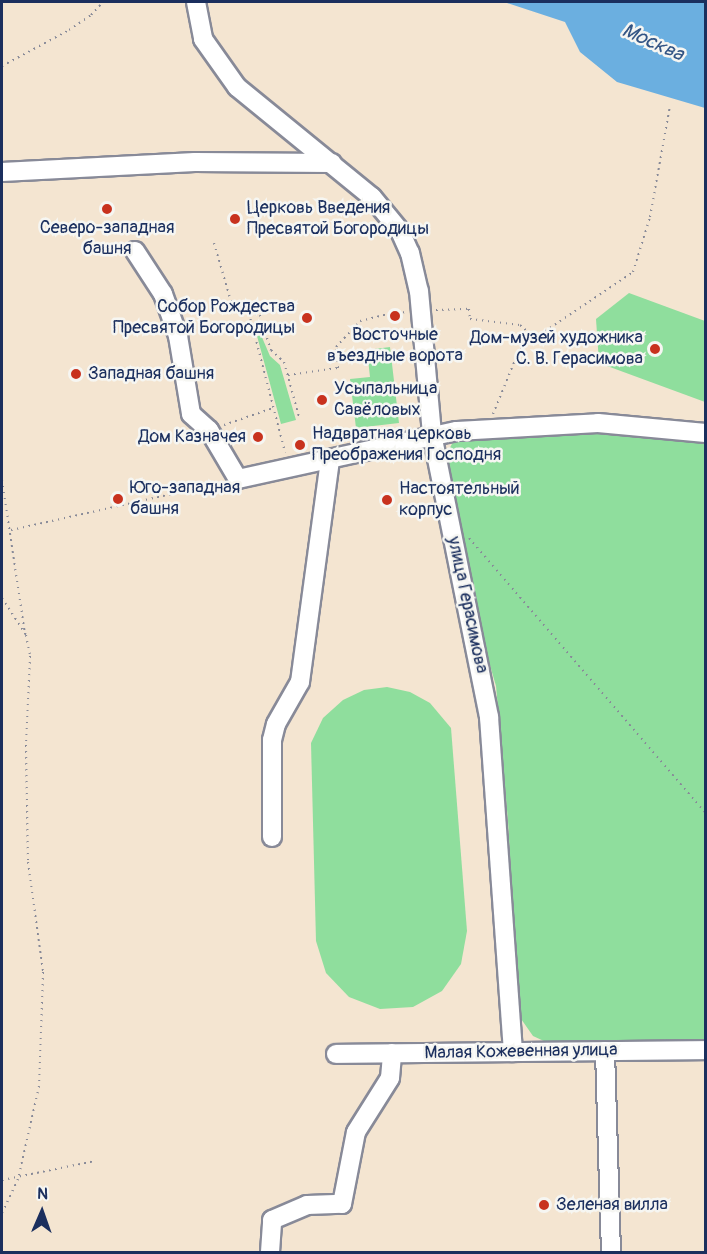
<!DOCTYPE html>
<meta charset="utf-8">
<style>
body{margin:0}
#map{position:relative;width:707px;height:1254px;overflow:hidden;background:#f4e5d1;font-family:Pangolin,sans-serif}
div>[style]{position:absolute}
.green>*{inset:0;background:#8fde9d}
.water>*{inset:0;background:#6bafe0}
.path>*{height:2px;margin-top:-1px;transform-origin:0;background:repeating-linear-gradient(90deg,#888a98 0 1.5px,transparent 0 6px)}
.roads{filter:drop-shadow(2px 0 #888a98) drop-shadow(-2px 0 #888a98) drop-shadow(0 2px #888a98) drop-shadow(0 -2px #888a98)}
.minor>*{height:18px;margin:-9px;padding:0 9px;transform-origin:9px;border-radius:9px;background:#fff}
.dots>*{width:16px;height:16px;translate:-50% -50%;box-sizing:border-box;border:3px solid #f6f6f2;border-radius:50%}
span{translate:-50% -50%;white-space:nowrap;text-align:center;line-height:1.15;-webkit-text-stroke:5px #f6f6f2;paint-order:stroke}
.poi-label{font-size:18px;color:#1b2f5e}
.left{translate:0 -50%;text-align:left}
.right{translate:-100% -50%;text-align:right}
.street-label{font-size:18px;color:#1b2f5e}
.water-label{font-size:20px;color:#335585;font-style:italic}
.frame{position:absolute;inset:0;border:3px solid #1b2f5e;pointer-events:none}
.north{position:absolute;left:12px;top:1182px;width:60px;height:60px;-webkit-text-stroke:4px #f6f6f2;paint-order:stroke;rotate:2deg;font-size:16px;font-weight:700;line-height:24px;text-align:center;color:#1b2f5e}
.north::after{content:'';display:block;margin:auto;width:21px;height:27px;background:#1b2f5e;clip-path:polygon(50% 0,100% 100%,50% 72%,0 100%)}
</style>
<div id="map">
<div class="green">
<div style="clip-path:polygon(629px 293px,705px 321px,705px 402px,599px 363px,596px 319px)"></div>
<div style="clip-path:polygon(261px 335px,270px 356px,280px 365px,296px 420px,281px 424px,257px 336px)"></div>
<div style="clip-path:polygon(390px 347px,399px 423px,356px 428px,350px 379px,370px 377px,367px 350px)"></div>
<div style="clip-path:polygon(580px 433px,674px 437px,705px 443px,705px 1042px,546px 1042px,533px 1036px,519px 1016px,508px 821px,496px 686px,482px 638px,446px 455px,453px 442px,468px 439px)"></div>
<div style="clip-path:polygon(387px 687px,410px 692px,430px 703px,451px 728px,467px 931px,461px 964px,442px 991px,413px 1007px,380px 1009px,349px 997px,326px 973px,316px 941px,311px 743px,323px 718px,343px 700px,364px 690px)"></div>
</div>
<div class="water">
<div style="clip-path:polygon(504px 2px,705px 2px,705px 108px,617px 82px,580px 52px,565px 22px)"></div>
</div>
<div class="path">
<div style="left:2px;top:66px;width:76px;rotate:-28.2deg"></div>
<div style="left:69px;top:30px;width:27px;rotate:-34deg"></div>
<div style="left:91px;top:15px;width:18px;rotate:-47deg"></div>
<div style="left:214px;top:243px;width:72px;rotate:73.8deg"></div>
<div style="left:234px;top:312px;width:15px;rotate:4deg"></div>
<div style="left:249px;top:313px;width:144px;rotate:75.5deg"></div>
<div style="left:436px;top:310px;width:33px;rotate:-2deg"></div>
<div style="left:469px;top:309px;width:10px;rotate:84deg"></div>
<div style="left:470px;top:319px;width:50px;rotate:6.8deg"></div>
<div style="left:520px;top:325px;width:20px;rotate:41deg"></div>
<div style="left:249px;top:313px;width:11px;rotate:10deg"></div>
<div style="left:260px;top:315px;width:37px;rotate:73deg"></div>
<div style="left:271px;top:350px;width:18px;rotate:43deg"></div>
<div style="left:284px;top:362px;width:57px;rotate:74.7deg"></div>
<div style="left:397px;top:313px;width:9px;rotate:-6deg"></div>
<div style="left:288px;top:375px;width:50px;rotate:-8deg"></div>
<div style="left:338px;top:368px;width:21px;rotate:-95deg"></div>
<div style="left:336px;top:347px;width:35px;rotate:-47deg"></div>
<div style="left:360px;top:321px;width:34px;rotate:-14deg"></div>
<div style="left:493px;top:414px;width:71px;rotate:-67.8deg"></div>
<div style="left:520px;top:348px;width:136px;rotate:-33.9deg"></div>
<div style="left:633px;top:272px;width:58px;rotate:-72.8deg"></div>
<div style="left:650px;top:217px;width:113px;rotate:-79.8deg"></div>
<div style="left:224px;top:425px;width:52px;rotate:-19.1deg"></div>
<div style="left:2px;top:480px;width:155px;rotate:81.5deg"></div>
<div style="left:11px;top:530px;width:215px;rotate:-12.6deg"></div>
<div style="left:469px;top:538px;width:364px;rotate:49.3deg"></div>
<div style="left:2px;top:598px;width:44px;rotate:57deg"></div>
<div style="left:26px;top:635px;width:21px;rotate:79deg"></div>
<div style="left:30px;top:656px;width:89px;rotate:92.6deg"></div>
<div style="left:26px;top:745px;width:117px;rotate:89deg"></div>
<div style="left:28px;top:862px;width:111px;rotate:82.2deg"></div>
<div style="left:43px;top:972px;width:114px;rotate:92deg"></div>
<div style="left:39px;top:1086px;width:95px;rotate:102.7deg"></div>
<div style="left:18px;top:1179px;width:38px;rotate:115deg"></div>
<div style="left:2px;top:1180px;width:95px;rotate:-11.5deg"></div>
</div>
<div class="roads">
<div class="minor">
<div style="left:196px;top:2px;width:38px;rotate:79deg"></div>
<div style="left:203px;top:39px;width:59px;rotate:54.7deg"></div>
<div style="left:237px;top:87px;width:174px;rotate:39.2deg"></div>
<div style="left:372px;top:197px;width:44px;rotate:50.5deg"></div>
<div style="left:400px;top:231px;width:24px;rotate:66deg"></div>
<div style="left:410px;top:253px;width:39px;rotate:77deg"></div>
<div style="left:419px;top:291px;width:144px;rotate:84.8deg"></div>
<div style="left:432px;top:434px;width:289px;rotate:78.6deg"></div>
<div style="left:489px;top:717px;width:336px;rotate:85.9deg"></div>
<div style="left:2px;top:172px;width:193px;rotate:-3deg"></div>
<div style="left:195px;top:162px;width:137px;rotate:0.4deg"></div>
<div style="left:135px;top:251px;width:51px;rotate:56.9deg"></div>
<div style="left:163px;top:294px;width:45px;rotate:70.3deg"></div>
<div style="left:178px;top:336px;width:79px;rotate:80.5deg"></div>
<div style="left:191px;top:414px;width:24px;rotate:42deg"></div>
<div style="left:209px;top:430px;width:57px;rotate:59.4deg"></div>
<div style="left:238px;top:479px;width:224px;rotate:-12.4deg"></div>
<div style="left:457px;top:431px;width:141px;rotate:-3.2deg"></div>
<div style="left:598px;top:423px;width:108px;rotate:5.3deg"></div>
<div style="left:272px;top:837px;width:97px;rotate:-90deg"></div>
<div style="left:272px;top:740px;width:16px;rotate:-76deg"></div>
<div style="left:276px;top:724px;width:48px;rotate:-60.3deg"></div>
<div style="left:300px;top:682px;width:225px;rotate:-82.3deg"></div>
<div style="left:605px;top:1051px;width:201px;rotate:88.3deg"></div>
<div style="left:336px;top:1054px;width:370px;rotate:-0.6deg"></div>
<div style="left:270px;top:1252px;width:32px;rotate:-86deg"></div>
<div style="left:272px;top:1220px;width:38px;rotate:-23deg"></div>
<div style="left:307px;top:1205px;width:35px;rotate:-2deg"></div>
<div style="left:342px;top:1204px;width:73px;rotate:-79deg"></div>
<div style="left:356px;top:1132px;width:64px;rotate:-57.8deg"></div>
<div style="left:390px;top:1078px;width:25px;rotate:-85deg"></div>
</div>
</div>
<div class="dots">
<div style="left:107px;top:209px;background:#c8321e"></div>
<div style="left:235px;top:219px;background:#c8321e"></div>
<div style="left:395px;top:316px;background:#c8321e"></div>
<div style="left:307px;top:318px;background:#c8321e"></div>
<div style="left:655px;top:349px;background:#c8321e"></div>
<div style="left:76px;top:374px;background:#c8321e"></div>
<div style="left:322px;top:400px;background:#c8321e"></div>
<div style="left:258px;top:437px;background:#c8321e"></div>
<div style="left:300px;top:445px;background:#c8321e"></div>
<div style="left:118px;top:499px;background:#c8321e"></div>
<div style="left:387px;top:500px;background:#c8321e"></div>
<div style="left:544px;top:1205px;background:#c8321e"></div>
</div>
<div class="poi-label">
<span class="left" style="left:247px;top:219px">Церковь Введения<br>Пресвятой Богородицы</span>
<span style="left:107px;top:239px">Северо-западная<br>башня</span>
<span class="right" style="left:295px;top:318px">Собор Рождества<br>Пресвятой Богородицы</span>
<span style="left:395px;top:346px">Восточные<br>въездные ворота</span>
<span class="right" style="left:643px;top:349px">Дом-музей художника<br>С. В. Герасимова</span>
<span class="left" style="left:88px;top:374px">Западная башня</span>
<span class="left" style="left:334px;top:400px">Усыпальница<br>Савёловых</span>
<span class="left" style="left:312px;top:445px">Надвратная церковь<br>Преображения Господня</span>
<span class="right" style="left:246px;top:437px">Дом Казначея</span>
<span class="left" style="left:130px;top:499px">Юго-западная<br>башня</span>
<span class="left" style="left:399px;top:500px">Настоятельный<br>корпус</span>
<span class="left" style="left:556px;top:1205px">Зеленая вилла</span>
</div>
<div class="street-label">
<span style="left:467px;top:605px;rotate:78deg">улица Герасимова</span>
<span style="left:521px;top:1052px;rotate:-1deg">Малая Кожевенная улица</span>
</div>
<div class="water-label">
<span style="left:653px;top:42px;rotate:24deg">Москва</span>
</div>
<div class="frame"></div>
<div class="north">N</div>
</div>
